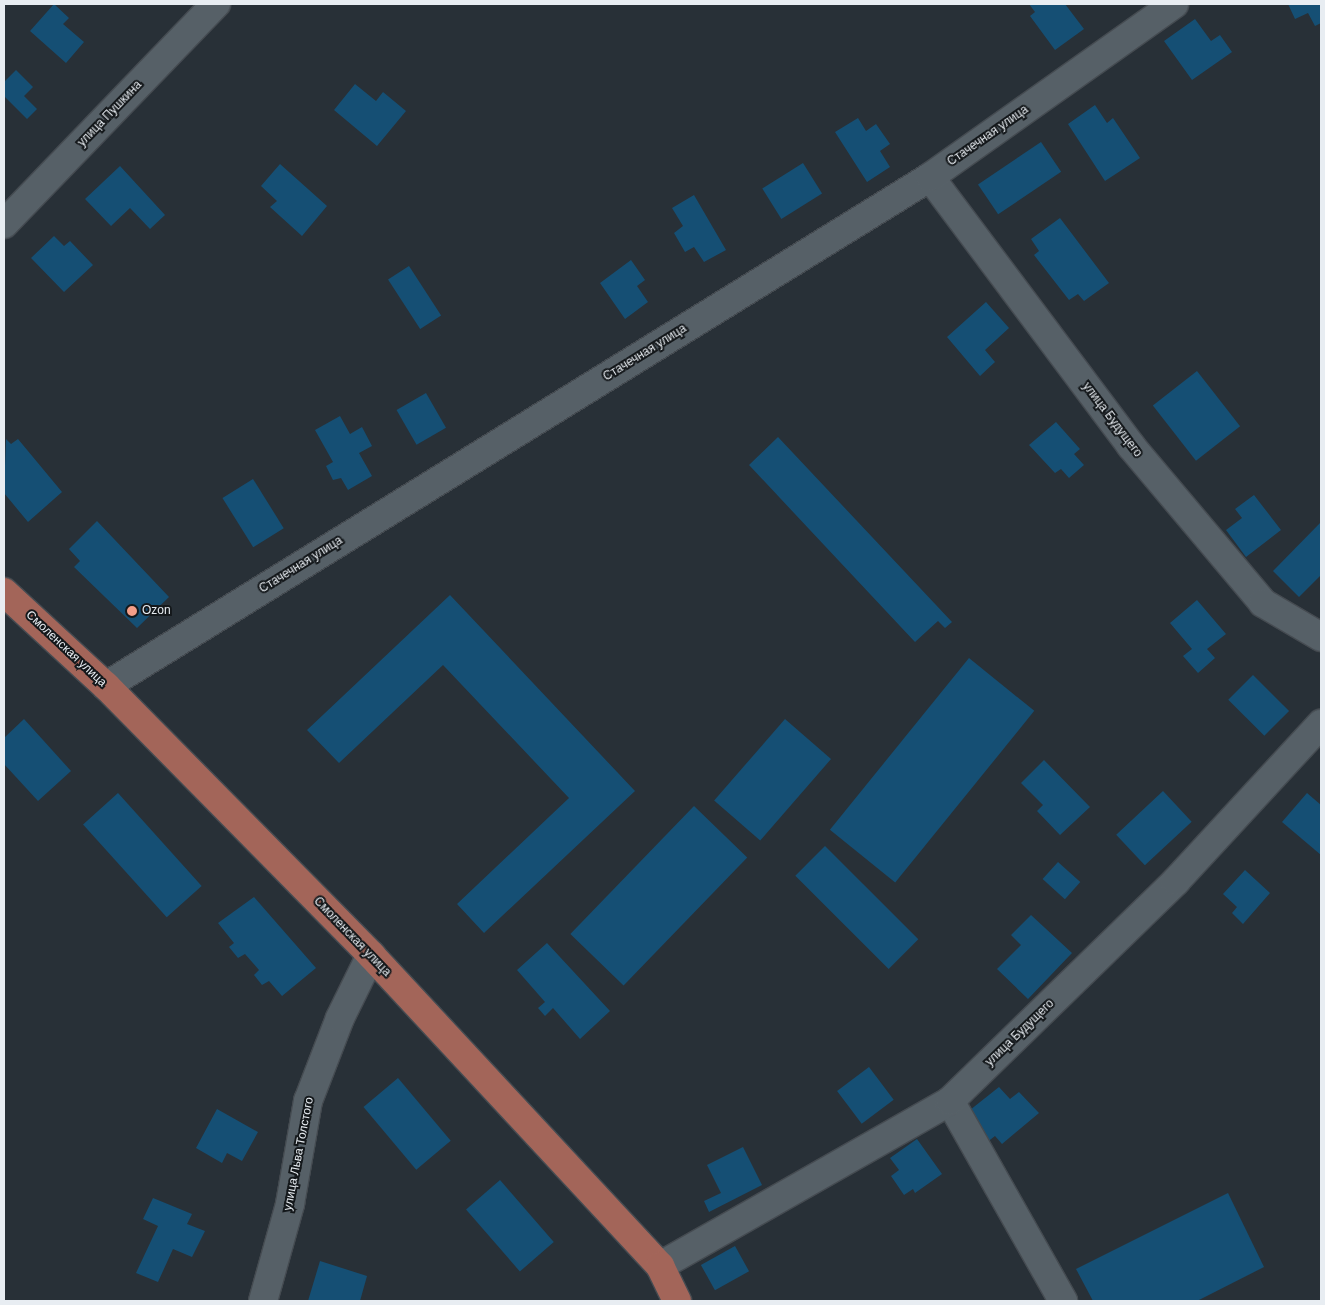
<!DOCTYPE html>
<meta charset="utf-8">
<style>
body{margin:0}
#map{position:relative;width:1325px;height:1305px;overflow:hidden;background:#283037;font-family:Arial,sans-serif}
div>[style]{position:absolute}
.building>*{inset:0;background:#154f74;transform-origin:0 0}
.roads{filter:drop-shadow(1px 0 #454b51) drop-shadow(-1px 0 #454b51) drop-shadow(0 1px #454b51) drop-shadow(0 -1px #454b51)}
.minor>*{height:28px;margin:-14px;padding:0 14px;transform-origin:14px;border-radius:14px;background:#566067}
.major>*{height:28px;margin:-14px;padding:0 14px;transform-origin:14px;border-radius:14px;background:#a36559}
.dots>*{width:14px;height:14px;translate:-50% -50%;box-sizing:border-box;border:2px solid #14181b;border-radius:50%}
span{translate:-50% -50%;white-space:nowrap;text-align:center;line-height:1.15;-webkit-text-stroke:4px #14181b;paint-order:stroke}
.street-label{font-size:12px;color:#e8edf2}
.poi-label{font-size:12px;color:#e8edf2}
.left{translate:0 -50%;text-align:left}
.frame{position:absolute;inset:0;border:5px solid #e8edf2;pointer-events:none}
</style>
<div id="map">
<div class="building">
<div style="clip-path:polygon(54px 4px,69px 18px,63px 24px,84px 42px,66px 63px,30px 31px)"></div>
<div style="clip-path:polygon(1029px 4px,1065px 4px,1084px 29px,1055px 50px,1030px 16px,1035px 12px)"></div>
<div style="clip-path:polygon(1288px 4px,1321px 4px,1321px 23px,1315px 26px,1308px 13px,1295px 19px)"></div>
<div style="clip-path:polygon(1195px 19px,1211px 41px,1220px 35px,1232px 52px,1192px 80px,1164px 41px)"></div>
<div style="clip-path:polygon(16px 70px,33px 87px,24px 96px,37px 109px,27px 119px,4px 96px,4px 82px)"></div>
<div style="clip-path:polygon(355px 84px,376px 101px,383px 92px,406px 111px,377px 146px,334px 110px)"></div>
<div style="clip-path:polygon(1095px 105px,1107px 123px,1113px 118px,1140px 158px,1105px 181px,1068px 124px)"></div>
<div style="clip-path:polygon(858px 118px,866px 131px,876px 124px,890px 144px,880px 151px,890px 167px,867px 182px,835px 132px)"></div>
<div style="left:1041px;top:142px;width:36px;height:76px;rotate:56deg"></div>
<div style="left:803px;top:163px;width:36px;height:48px;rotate:58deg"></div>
<div style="clip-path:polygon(280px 164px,327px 206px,302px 236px,270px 207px,277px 201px,261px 186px)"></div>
<div style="clip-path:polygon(120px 166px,165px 215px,150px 229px,130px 208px,111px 226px,85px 199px)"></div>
<div style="clip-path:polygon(694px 195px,726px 250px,704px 262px,694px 247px,685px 252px,674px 233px,683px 226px,672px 208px)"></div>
<div style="clip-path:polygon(1060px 218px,1109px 283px,1084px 301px,1078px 294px,1069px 300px,1034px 255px,1039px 251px,1031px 239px)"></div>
<div style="clip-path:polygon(54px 236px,64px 246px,70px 241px,93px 265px,64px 292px,31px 258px)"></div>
<div style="clip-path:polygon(631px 260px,645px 280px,637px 286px,648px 302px,625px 319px,600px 283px)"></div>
<div style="left:409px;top:266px;width:59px;height:25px;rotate:57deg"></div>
<div style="clip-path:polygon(986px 302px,1009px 328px,985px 350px,995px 362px,980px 376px,947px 337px)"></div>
<div style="left:1197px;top:371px;width:70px;height:56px;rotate:52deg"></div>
<div style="left:426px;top:393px;width:40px;height:34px;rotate:60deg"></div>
<div style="clip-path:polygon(340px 416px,350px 434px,362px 427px,372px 446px,359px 453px,372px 476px,348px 490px,341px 478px,333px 480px,326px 466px,333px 462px,315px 430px)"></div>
<div style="clip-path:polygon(1056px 422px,1080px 449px,1074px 454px,1084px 465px,1069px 478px,1061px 469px,1055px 473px,1029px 445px)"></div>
<div style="clip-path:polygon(778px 437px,952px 622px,945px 628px,938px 621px,915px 642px,749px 465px)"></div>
<div style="clip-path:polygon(6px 439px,11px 444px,18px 439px,62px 492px,28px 522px,4px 493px)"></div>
<div style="left:253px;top:479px;width:58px;height:36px;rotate:58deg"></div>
<div style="clip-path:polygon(1254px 495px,1281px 530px,1246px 557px,1226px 530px,1242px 518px,1235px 509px)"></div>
<div style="clip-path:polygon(97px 521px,169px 597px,137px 628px,74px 567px,80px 561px,69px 549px)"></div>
<div style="clip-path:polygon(1321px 522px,1321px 575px,1299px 597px,1273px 571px)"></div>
<div style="clip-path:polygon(450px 595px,635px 791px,484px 933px,457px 904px,569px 798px,443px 665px,339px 763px,307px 730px)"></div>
<div style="clip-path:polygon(1197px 600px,1226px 634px,1207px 649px,1215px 658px,1198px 673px,1183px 656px,1192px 649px,1170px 623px)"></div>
<div style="left:969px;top:658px;width:84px;height:221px;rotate:39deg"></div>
<div style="left:1253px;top:675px;width:51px;height:35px;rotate:45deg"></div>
<div style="clip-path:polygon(24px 719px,71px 771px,38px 801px,4px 764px,4px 738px)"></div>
<div style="left:785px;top:719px;width:61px;height:108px;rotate:41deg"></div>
<div style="clip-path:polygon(1044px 760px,1090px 807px,1060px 835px,1037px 811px,1043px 805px,1021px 783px)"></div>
<div style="left:1163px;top:791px;width:42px;height:64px;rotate:47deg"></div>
<div style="left:118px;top:793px;width:125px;height:47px;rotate:48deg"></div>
<div style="clip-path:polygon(1307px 793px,1321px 805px,1321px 855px,1282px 822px)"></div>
<div style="left:694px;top:806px;width:74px;height:178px;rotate:44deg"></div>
<div style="left:825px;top:846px;width:132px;height:42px;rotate:45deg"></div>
<div style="left:1058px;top:862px;width:30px;height:23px;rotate:42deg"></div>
<div style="clip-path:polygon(1245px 870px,1270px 893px,1243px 924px,1232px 913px,1237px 907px,1223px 894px)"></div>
<div style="clip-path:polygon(254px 897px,316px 968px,282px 996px,269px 981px,262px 985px,254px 975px,259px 970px,245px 954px,238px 958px,229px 947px,234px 943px,218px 923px)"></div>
<div style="clip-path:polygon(1031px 915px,1072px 953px,1028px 999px,997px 969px,1021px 945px,1011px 935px)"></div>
<div style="clip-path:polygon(547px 943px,610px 1011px,580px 1039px,553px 1008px,545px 1016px,538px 1008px,545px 1002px,517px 970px)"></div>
<div style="left:869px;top:1067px;width:41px;height:40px;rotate:53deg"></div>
<div style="left:398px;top:1078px;width:82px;height:45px;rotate:50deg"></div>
<div style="clip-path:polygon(999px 1087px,1010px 1099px,1019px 1092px,1039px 1113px,1002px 1144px,995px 1136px,986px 1143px,969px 1125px,977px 1118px,970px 1110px)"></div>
<div style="clip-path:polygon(217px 1109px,258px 1132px,242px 1161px,227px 1153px,222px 1163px,196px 1148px)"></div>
<div style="clip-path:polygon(917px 1139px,942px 1174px,915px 1193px,913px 1189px,904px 1195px,891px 1176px,899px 1170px,890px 1158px)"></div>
<div style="clip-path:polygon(743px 1147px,762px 1185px,709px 1212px,704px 1201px,721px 1193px,707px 1165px)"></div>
<div style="left:500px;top:1180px;width:82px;height:45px;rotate:49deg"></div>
<div style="clip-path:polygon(1228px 1193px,1264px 1267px,1197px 1301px,1093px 1301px,1076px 1269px)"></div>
<div style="clip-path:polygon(153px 1198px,192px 1214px,187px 1224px,205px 1231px,192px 1257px,173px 1249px,158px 1282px,136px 1273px,158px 1226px,143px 1219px)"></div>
<div style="left:735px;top:1246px;width:29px;height:39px;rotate:61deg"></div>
<div style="clip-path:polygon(320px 1261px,367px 1276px,360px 1301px,308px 1301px)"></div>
</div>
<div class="roads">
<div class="minor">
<div style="left:930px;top:177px;width:336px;rotate:53.2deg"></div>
<div style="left:1131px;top:446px;width:205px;rotate:49.9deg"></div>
<div style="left:1263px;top:603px;width:67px;rotate:30.4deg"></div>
<div style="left:4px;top:224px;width:306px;rotate:-46.1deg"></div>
<div style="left:106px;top:686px;width:969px;rotate:-31.7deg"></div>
<div style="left:930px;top:177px;width:299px;rotate:-35.3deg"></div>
<div style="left:950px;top:1101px;width:230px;rotate:60.5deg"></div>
<div style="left:660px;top:1266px;width:334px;rotate:-29.6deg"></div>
<div style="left:950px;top:1101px;width:315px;rotate:-44.2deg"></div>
<div style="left:1176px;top:881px;width:214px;rotate:-47.3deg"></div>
<div style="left:263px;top:1301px;width:101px;rotate:-74.4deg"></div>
<div style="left:290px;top:1204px;width:105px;rotate:-80.1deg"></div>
<div style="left:308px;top:1101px;width:89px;rotate:-68.9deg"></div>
<div style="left:340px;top:1018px;width:70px;rotate:-63.8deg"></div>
</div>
<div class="major">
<div style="left:4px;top:592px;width:139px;rotate:42.7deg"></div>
<div style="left:106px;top:686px;width:378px;rotate:45.4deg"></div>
<div style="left:371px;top:955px;width:425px;rotate:47.1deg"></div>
<div style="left:660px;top:1266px;width:39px;rotate:64deg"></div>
</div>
</div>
<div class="dots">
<div style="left:132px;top:611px;background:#f49e88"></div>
</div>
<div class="street-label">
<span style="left:110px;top:114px;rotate:-46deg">улица Пушкина</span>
<span style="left:988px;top:136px;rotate:-35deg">Стачечная улица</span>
<span style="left:645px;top:353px;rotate:-32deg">Стачечная улица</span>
<span style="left:1112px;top:420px;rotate:53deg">улица Будущего</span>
<span style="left:301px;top:565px;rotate:-32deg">Стачечная улица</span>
<span style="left:66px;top:649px;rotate:43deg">Смоленская улица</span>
<span style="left:352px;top:937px;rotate:46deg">Смоленская улица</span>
<span style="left:1020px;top:1033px;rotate:-44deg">улица Будущего</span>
<span style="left:299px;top:1154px;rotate:-79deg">улица Льва Толстого</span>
</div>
<div class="poi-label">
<span class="left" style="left:142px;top:611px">Ozon</span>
</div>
<div class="frame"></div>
</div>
